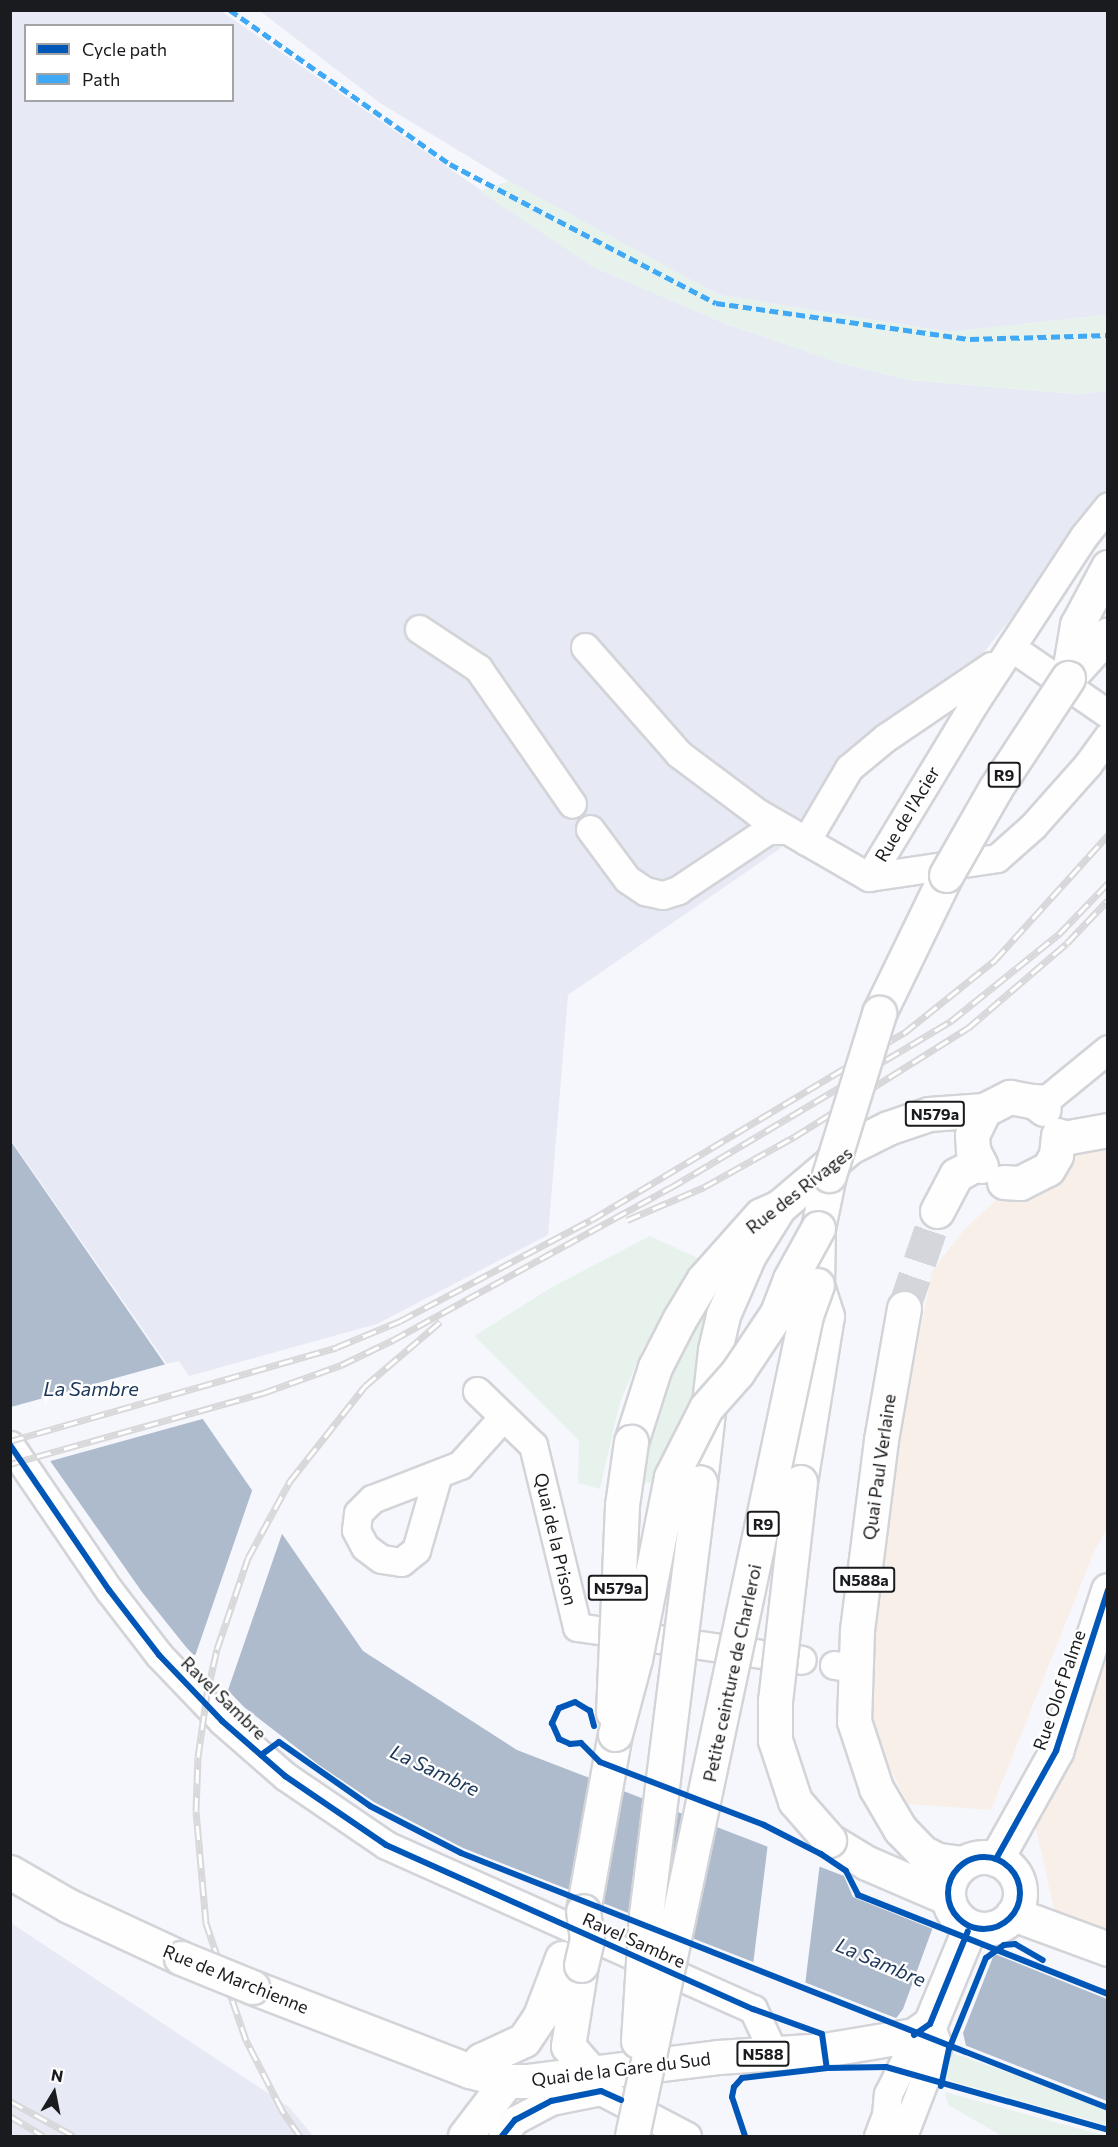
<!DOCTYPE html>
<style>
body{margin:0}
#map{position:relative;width:1118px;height:2147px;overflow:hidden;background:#f6f7fc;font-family:Commissioner,sans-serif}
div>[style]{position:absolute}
.commercial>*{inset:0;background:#f8f0e8}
.built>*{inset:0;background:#e7eaf4}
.green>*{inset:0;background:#e7f2ec}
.water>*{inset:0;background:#aebbcd}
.pier>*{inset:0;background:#f6f7fc}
.major-tunnel>*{height:33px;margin-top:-16.5px;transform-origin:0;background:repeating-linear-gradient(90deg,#d5d6db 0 33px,transparent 0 49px)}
.roads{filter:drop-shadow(2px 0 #d3d4d8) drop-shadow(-2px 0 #d3d4d8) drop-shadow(0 2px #d3d4d8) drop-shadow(0 -2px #d3d4d8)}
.minor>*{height:27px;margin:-13.5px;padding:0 13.5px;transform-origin:13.5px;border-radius:13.5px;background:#fefeff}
.major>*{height:33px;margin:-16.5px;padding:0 16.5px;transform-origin:16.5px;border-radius:16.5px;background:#fefeff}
.major>.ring{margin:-16.5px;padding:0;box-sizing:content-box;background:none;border:33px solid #fefeff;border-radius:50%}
.highway>*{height:33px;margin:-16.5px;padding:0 16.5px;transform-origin:16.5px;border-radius:16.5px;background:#fefeff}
.rail>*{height:7px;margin-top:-3.5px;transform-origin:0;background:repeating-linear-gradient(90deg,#fff 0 14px,#d8d8da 0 28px);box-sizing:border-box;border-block:2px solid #d8d8da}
.bridges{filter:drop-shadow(2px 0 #d3d4d8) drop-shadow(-2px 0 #d3d4d8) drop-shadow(0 2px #d3d4d8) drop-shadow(0 -2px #d3d4d8)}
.major-bridge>*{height:33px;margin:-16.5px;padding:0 16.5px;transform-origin:16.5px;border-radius:16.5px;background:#fefeff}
.highway-bridge>*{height:33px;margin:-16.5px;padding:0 16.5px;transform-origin:16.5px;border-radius:16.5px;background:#fefeff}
.quiet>*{height:4.5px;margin-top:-2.25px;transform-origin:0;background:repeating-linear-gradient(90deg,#3fa9f5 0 9px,transparent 0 13.5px)}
.cycleway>*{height:6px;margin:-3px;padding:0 3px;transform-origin:3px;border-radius:3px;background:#0057b8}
.cycleway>.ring{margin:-3px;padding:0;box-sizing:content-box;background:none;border:6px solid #0057b8;border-radius:50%}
span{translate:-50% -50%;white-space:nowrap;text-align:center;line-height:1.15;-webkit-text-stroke:4.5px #fff;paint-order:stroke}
.shield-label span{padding:2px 4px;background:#fff;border:2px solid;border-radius:4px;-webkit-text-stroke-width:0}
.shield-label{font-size:16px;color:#1a1b1e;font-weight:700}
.street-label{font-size:18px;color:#1a1b1e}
.water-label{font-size:20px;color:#1b3659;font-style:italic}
.frame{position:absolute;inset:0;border:12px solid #1a1b1e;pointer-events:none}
.legend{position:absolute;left:24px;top:24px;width:210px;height:78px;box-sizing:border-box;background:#fff;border:2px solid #a3a4a5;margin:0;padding:8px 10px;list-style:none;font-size:18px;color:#1a1b1e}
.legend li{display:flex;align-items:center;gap:12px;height:30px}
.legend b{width:30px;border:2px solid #a3a4a5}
.north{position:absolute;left:24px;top:2063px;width:60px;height:60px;-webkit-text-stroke:4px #fff;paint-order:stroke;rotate:10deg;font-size:16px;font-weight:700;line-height:24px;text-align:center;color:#1a1b1e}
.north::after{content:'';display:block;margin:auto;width:21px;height:27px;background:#1a1b1e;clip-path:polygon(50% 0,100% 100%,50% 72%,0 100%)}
</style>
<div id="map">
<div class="commercial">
<div style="clip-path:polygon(1098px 1146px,1107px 1149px,1107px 1529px,1094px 1552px,991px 1810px,908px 1804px,873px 1734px,870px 1677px,897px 1452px,932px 1271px,963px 1231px,999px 1197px,1036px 1195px,1077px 1154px)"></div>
<div style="clip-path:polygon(1107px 1654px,1107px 1942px,1057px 1923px,1035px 1825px,1073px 1755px)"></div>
</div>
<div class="built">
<div style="clip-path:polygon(evenodd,10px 11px,221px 11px,593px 267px,726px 324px,840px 363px,909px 380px,1076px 394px,1107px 391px,1107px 499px,980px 657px,831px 777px,781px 848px,568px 995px,548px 1235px,377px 1324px,189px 1376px,179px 1361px,167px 1364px,11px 1140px,10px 11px,26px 26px,232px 26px,232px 100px,26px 100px,26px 26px)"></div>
<div style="clip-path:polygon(260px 11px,1107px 11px,1107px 315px,949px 332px,719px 295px,517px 186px,380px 103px)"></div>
<div style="clip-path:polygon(11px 1923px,289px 2107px,313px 2136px,11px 2136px)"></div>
</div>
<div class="green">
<div style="clip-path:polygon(509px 181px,719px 295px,949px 332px,1107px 315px,1107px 391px,1076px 394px,909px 380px,840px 363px,726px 324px,593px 267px,479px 191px)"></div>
<div style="clip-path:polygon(650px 1236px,700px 1259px,643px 1348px,620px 1402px,600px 1489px,578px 1483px,579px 1441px,474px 1336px,552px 1287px)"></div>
<div style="clip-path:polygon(723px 1277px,696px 1395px,679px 1421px,651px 1483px,635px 1481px,665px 1365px)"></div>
<div style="clip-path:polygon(952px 2053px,1080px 2097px,1107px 2110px,1107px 2125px,945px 2079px)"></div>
<div style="clip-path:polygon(945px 2092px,1106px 2136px,1002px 2136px,948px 2105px)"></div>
</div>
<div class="water">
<div style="clip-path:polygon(10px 1140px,363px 1651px,517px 1750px,844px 1876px,853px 1897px,1107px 1999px,1107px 2101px,463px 1848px,374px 1802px,319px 1765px,244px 1707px,186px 1647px,142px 1592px,11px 1405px)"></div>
</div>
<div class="pier">
<div style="clip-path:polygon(170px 1363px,206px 1418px,47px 1462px,10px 1411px,11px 1407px)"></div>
<div style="clip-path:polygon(253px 1488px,283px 1531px,227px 1693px,194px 1659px)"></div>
<div style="clip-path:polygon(768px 1843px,820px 1863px,805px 1985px,753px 1965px)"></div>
<div style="clip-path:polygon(933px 1927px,1000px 1952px,993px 1957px,963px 2033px,967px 2050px,894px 2021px,903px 2009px)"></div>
</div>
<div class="major-tunnel">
<div style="left:904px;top:1308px;width:102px;rotate:-71.2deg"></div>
</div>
<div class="roads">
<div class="minor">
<div style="left:419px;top:629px;width:71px;rotate:33.5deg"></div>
<div style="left:478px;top:668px;width:165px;rotate:55.3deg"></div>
<div style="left:585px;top:647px;width:142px;rotate:48.7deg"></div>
<div style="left:679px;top:754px;width:99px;rotate:36.8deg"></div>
<div style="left:758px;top:813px;width:128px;rotate:30deg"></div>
<div style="left:1011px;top:647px;width:118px;rotate:34.6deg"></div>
<div style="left:590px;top:829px;width:62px;rotate:53.5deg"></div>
<div style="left:627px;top:879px;width:22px;rotate:34deg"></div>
<div style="left:645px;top:891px;width:18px;rotate:13deg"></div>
<div style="left:663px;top:895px;width:16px;rotate:-18deg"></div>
<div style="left:678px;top:890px;width:108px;rotate:-33.7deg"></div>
<div style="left:768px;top:830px;width:19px"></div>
<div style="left:806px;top:841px;width:85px;rotate:-59.5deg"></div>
<div style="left:849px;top:768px;width:47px;rotate:-39.8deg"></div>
<div style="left:885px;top:738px;width:128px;rotate:-34.2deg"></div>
<div style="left:869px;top:877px;width:201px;rotate:-58.8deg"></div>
<div style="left:973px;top:705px;width:202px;rotate:-56.7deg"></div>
<div style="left:1084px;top:536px;width:38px;rotate:-51deg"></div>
<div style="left:869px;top:877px;width:129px;rotate:-8.4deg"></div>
<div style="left:997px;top:858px;width:48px;rotate:-41.6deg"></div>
<div style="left:1033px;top:826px;width:83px;rotate:-48.4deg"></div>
<div style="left:1088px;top:764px;width:34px;rotate:-54deg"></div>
<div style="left:1020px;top:1097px;width:27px;rotate:4deg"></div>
<div style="left:1047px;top:1099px;width:79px;rotate:-39.3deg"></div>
<div style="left:477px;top:1391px;width:78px;rotate:44deg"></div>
<div style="left:533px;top:1445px;width:187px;rotate:76.4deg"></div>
<div style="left:577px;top:1627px;width:227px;rotate:8.3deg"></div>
<div style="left:10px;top:1445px;width:176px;rotate:55.7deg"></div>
<div style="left:109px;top:1590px;width:82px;rotate:52.4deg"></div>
<div style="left:159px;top:1655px;width:91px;rotate:46.3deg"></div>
<div style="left:222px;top:1721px;width:84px;rotate:41.1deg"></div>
<div style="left:285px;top:1776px;width:122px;rotate:34.3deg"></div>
<div style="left:386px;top:1845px;width:402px;rotate:24.1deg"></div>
<div style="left:753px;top:2009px;width:50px;rotate:65deg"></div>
<div style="left:438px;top:1474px;width:79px;rotate:106.1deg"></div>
<div style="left:416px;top:1550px;width:19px;rotate:141deg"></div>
<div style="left:401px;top:1562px;width:20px;rotate:-171deg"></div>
<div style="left:381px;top:1559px;width:20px;rotate:-143deg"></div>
<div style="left:365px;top:1547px;width:19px;rotate:-118deg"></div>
<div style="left:356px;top:1530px;width:17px;rotate:-83deg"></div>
<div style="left:358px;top:1513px;width:20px;rotate:-45deg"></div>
<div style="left:372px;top:1499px;width:94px;rotate:-21.1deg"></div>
<div style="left:460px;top:1465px;width:64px;rotate:-48.1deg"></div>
<div style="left:834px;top:1665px;width:22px;rotate:8deg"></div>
<div style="left:502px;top:2136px;width:21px;rotate:-51deg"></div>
<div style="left:515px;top:2120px;width:41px;rotate:-27.8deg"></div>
<div style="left:551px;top:2101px;width:51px;rotate:-11.3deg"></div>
<div style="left:601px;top:2091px;width:97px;rotate:27.6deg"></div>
<div style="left:878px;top:2136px;width:22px;rotate:-69deg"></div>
<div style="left:886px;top:2115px;width:21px;rotate:-85deg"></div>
<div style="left:888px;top:2094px;width:49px;rotate:-63.4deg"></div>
<div style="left:910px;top:2050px;width:16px;rotate:-75deg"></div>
<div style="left:903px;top:2136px;width:97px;rotate:-69deg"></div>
<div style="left:938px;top:2045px;width:22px;rotate:-111deg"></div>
</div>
<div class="major">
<div style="left:1058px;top:1139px;width:51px;rotate:-10.2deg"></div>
<div style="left:981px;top:1166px;width:18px;rotate:-117deg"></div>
<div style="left:973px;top:1150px;width:15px;rotate:-94deg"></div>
<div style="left:972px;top:1135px;width:28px;rotate:-64deg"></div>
<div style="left:984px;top:1110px;width:29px;rotate:-27deg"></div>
<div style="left:1010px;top:1097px;width:25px;rotate:11deg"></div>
<div style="left:1035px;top:1102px;width:11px;rotate:38deg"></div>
<div style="left:1004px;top:1182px;width:16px;rotate:4deg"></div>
<div style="left:1020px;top:1183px;width:31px;rotate:-27deg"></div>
<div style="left:1048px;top:1169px;width:16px;rotate:-60deg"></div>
<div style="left:1056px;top:1155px;width:20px;rotate:-84deg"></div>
<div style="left:937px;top:1211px;width:41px;rotate:-62.2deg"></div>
<div style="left:956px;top:1175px;width:25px;rotate:-29deg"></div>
<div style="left:904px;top:1308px;width:134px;rotate:99.9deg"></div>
<div style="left:881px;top:1440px;width:193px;rotate:97.2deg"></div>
<div style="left:857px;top:1631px;width:90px;rotate:91.9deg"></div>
<div style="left:854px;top:1721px;width:71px;rotate:71.8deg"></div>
<div style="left:876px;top:1788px;width:48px;rotate:59.7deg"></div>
<div style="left:900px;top:1829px;width:32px;rotate:46deg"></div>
<div style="left:922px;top:1852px;width:18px;rotate:27deg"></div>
<div style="left:938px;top:1860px;width:25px;rotate:7deg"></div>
<div style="left:631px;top:1442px;width:79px;rotate:-72.3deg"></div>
<div style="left:655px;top:1367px;width:53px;rotate:-62.9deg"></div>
<div style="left:679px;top:1320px;width:47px;rotate:-59deg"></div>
<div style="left:703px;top:1280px;width:87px;rotate:-48.3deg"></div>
<div style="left:761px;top:1215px;width:20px;rotate:-24deg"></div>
<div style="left:779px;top:1207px;width:93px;rotate:-40.2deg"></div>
<div style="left:850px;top:1147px;width:42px;rotate:-26.6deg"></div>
<div style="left:888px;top:1128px;width:43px;rotate:-18.9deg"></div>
<div style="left:929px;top:1114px;width:55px;rotate:-4.2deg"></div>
<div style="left:829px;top:1840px;width:44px;rotate:31.2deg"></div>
<div style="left:867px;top:1863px;width:88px;rotate:23.4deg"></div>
<div class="ring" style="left:948px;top:1857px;width:39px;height:39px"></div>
<div style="left:996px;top:1859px;width:124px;rotate:-60.9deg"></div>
<div style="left:1056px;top:1751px;width:169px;rotate:-72.1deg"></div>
<div style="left:10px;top:1872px;width:68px;rotate:30deg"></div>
<div style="left:69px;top:1906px;width:123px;rotate:24.9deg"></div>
<div style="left:583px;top:1911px;width:180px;rotate:-79.8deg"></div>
<div style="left:1013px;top:1914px;width:101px;rotate:20.2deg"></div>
<div style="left:581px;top:1965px;width:82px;rotate:99.1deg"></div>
<div style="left:568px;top:2046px;width:37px;rotate:49deg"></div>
<div style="left:252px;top:1987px;width:234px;rotate:21.1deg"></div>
<div style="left:470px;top:2071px;width:38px;rotate:15deg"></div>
<div style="left:507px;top:2081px;width:19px"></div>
<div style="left:526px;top:2081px;width:193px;rotate:-7.1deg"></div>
<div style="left:718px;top:2057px;width:106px;rotate:-3.8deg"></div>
<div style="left:824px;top:2050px;width:91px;rotate:-9.5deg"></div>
<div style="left:914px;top:2035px;width:19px;rotate:-35deg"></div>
<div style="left:930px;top:2024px;width:105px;rotate:-67.6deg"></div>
<div style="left:470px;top:2071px;width:16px;rotate:-45deg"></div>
<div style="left:481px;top:2060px;width:47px;rotate:-24.9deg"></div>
<div style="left:524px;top:2040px;width:29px;rotate:-56deg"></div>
<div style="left:540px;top:2016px;width:62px;rotate:-69.2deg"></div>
<div style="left:465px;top:2136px;width:69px;rotate:-52.6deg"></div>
</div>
<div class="highway">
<div style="left:1068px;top:678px;width:54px;rotate:-80.4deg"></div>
<div style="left:1077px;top:625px;width:66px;rotate:-61.9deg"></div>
<div style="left:1068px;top:678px;width:59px;rotate:-47.7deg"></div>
<div style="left:879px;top:1013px;width:153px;rotate:-64.1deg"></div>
<div style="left:700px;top:1482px;width:133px;rotate:-83.5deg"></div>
<div style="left:715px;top:1350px;width:36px;rotate:-77deg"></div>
<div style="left:723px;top:1315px;width:65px;rotate:-66.6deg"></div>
<div style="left:749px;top:1255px;width:57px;rotate:-58deg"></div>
<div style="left:800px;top:1482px;width:168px;rotate:-80.8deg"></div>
<div style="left:827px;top:1316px;width:33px;rotate:-108deg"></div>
<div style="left:817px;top:1285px;width:57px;rotate:-89deg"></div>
<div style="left:818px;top:1228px;width:54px;rotate:-78.3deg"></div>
</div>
</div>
<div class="rail">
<div style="left:627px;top:1220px;width:84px;rotate:-23.2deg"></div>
<div style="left:704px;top:1187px;width:103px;rotate:-29.1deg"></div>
<div style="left:794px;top:1137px;width:205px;rotate:-32.1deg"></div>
<div style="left:968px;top:1028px;width:130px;rotate:-40.6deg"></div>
<div style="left:1067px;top:943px;width:59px;rotate:-46.4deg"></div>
<div style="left:10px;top:1441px;width:340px;rotate:-16deg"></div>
<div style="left:337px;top:1347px;width:68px;rotate:-22.4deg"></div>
<div style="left:400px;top:1321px;width:216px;rotate:-27.9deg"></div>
<div style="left:591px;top:1220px;width:365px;rotate:-30.9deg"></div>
<div style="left:904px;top:1033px;width:117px;rotate:-38.7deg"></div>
<div style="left:995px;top:960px;width:169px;rotate:-47.9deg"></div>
<div style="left:10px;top:1464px;width:263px;rotate:-15.7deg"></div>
<div style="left:263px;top:1393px;width:83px;rotate:-19.7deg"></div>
<div style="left:341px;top:1365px;width:58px;rotate:-25.7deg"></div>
<div style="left:393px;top:1340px;width:316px;rotate:-28.8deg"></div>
<div style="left:670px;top:1188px;width:327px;rotate:-30.7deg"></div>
<div style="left:951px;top:1021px;width:139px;rotate:-38.9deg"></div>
<div style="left:1059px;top:934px;width:71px;rotate:-46.1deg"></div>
<div style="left:10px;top:2101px;width:73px;rotate:28.7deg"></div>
<div style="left:10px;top:2116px;width:39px;rotate:31deg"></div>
<div style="left:10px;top:2136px;width:2px"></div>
<div style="left:300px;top:2136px;width:32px;rotate:-125deg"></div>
<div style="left:282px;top:2110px;width:79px;rotate:-117.2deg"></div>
<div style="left:246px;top:2040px;width:124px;rotate:-108.9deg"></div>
<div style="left:206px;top:1923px;width:112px;rotate:-95.1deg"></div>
<div style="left:196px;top:1811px;width:54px;rotate:-87.9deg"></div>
<div style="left:198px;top:1757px;width:64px;rotate:-81.9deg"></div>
<div style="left:207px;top:1694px;width:46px;rotate:-77.5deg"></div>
<div style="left:217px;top:1649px;width:96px;rotate:-71.2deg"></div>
<div style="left:248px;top:1558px;width:88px;rotate:-61.4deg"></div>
<div style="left:290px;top:1481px;width:121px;rotate:-51.7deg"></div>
<div style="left:365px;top:1386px;width:99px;rotate:-40.5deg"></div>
</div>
<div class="bridges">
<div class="major-bridge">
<div style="left:613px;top:1712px;width:207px;rotate:-87.5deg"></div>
<div style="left:622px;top:1505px;width:64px;rotate:-81.9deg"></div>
<div style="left:181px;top:1958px;width:77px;rotate:22.2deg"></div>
<div style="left:581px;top:1965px;width:27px;rotate:-77deg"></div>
<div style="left:587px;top:1939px;width:28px;rotate:-98deg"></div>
</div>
<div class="highway-bridge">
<div style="left:946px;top:875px;width:99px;rotate:-60.3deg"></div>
<div style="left:995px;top:789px;width:133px;rotate:-56.7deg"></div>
<div style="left:829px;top:1175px;width:170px;rotate:-72.8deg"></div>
<div style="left:800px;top:1482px;width:219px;rotate:96.5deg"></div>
<div style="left:775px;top:1700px;width:40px;rotate:90deg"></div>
<div style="left:775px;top:1740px;width:64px;rotate:71.8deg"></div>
<div style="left:795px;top:1801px;width:52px;rotate:48.9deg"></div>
<div style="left:615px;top:1734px;width:78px;rotate:-75.1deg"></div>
<div style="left:635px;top:1659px;width:186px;rotate:-78.8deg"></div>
<div style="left:671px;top:1477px;width:77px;rotate:-63.1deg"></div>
<div style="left:706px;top:1408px;width:47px;rotate:-48.5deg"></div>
<div style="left:737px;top:1373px;width:72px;rotate:-56.3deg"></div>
<div style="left:777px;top:1313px;width:36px;rotate:-69deg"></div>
<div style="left:790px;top:1279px;width:58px;rotate:-61.2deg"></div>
<div style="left:638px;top:2041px;width:126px;rotate:-86.4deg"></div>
<div style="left:646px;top:1915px;width:436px;rotate:-82.9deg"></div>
<div style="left:632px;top:2136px;width:839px;rotate:-78.03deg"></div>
<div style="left:806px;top:1315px;width:32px;rotate:-70deg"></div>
</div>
</div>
<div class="quiet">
<div style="left:230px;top:10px;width:269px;rotate:35deg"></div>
<div style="left:450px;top:164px;width:300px;rotate:27.6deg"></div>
<div style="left:716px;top:303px;width:257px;rotate:8.1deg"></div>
<div style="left:970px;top:339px;width:138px;rotate:-1.7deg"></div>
</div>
<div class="cycleway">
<div style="left:10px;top:1445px;width:176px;rotate:55.7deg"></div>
<div style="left:109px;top:1590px;width:82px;rotate:52.4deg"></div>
<div style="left:159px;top:1655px;width:91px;rotate:46.3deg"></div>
<div style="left:222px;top:1721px;width:84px;rotate:41.1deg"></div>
<div style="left:285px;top:1776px;width:122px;rotate:34.3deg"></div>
<div style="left:386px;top:1845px;width:402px;rotate:24.1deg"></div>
<div style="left:753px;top:2009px;width:73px;rotate:19.9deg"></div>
<div style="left:822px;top:2034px;width:34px;rotate:82deg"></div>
<div style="left:594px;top:1726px;width:16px;rotate:-105deg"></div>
<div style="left:590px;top:1711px;width:17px;rotate:-149deg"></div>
<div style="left:575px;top:1702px;width:17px;rotate:159deg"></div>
<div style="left:559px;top:1708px;width:17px;rotate:115deg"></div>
<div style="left:552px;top:1723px;width:17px;rotate:66deg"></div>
<div style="left:559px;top:1739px;width:12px;rotate:24deg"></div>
<div style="left:570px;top:1744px;width:11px;rotate:-5deg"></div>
<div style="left:581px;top:1743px;width:27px;rotate:45deg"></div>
<div style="left:600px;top:1762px;width:176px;rotate:21deg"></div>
<div style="left:764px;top:1825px;width:64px;rotate:27deg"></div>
<div style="left:821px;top:1854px;width:30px;rotate:34deg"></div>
<div style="left:846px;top:1871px;width:27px;rotate:63deg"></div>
<div style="left:858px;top:1895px;width:269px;rotate:21.6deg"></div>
<div style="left:261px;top:1755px;width:22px;rotate:-36deg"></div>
<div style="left:279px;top:1742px;width:111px;rotate:35.1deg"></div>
<div style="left:370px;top:1806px;width:102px;rotate:27.3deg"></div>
<div style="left:461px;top:1853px;width:695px;rotate:21.51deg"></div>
<div class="ring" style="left:948px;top:1857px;width:66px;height:66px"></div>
<div style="left:996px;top:1859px;width:124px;rotate:-60.9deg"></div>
<div style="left:1056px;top:1751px;width:169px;rotate:-72.1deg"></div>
<div style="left:914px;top:2035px;width:19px;rotate:-35deg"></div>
<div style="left:930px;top:2024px;width:100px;rotate:-67.8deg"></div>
<div style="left:941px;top:2086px;width:38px;rotate:-78deg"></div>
<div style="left:949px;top:2049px;width:98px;rotate:-67.9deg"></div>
<div style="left:986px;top:1958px;width:22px;rotate:-36deg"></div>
<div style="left:1004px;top:1945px;width:11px;rotate:-5deg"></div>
<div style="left:1015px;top:1944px;width:32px;rotate:30deg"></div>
<div style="left:502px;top:2136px;width:21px;rotate:-51deg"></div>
<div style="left:515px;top:2120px;width:41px;rotate:-27.8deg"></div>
<div style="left:551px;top:2101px;width:51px;rotate:-11.3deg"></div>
<div style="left:601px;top:2091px;width:22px;rotate:24deg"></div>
<div style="left:745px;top:2136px;width:41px;rotate:-108.4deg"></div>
<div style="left:732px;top:2097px;width:10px;rotate:-79deg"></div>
<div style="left:734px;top:2087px;width:12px;rotate:-48deg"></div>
<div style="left:742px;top:2078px;width:86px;rotate:-6.7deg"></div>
<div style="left:827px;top:2068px;width:59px;rotate:-1deg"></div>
<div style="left:886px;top:2067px;width:231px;rotate:15.8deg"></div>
</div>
<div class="shield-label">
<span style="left:1004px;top:775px">R9</span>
<span style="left:935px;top:1114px">N579a</span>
<span style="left:763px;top:1524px">R9</span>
<span style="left:864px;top:1580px">N588a</span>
<span style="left:618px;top:1588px">N579a</span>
<span style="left:763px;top:2054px">N588</span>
</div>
<div class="street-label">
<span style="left:907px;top:814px;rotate:-59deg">Rue de l'Acier</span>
<span style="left:799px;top:1190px;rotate:-38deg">Rue des Rivages</span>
<span style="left:879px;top:1467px;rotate:-82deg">Quai Paul Verlaine</span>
<span style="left:556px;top:1539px;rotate:77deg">Quai de la Prison</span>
<span style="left:732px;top:1673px;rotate:-78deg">Petite ceinture de Charleroi</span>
<span style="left:1059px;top:1690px;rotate:-71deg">Rue Olof Palme</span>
<span style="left:224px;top:1698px;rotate:44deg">Ravel Sambre</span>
<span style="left:634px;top:1940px;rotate:24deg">Ravel Sambre</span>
<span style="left:236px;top:1979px;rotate:22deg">Rue de Marchienne</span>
<span style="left:621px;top:2069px;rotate:-7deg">Quai de la Gare du Sud</span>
</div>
<div class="water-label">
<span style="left:91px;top:1388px">La Sambre</span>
<span style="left:435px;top:1770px;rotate:25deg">La Sambre</span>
<span style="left:881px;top:1962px;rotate:23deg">La Sambre</span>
</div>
<div class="frame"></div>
<ul class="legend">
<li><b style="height:8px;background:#0057b8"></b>Cycle path</li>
<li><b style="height:8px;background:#3fa9f5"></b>Path</li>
</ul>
<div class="north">N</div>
</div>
